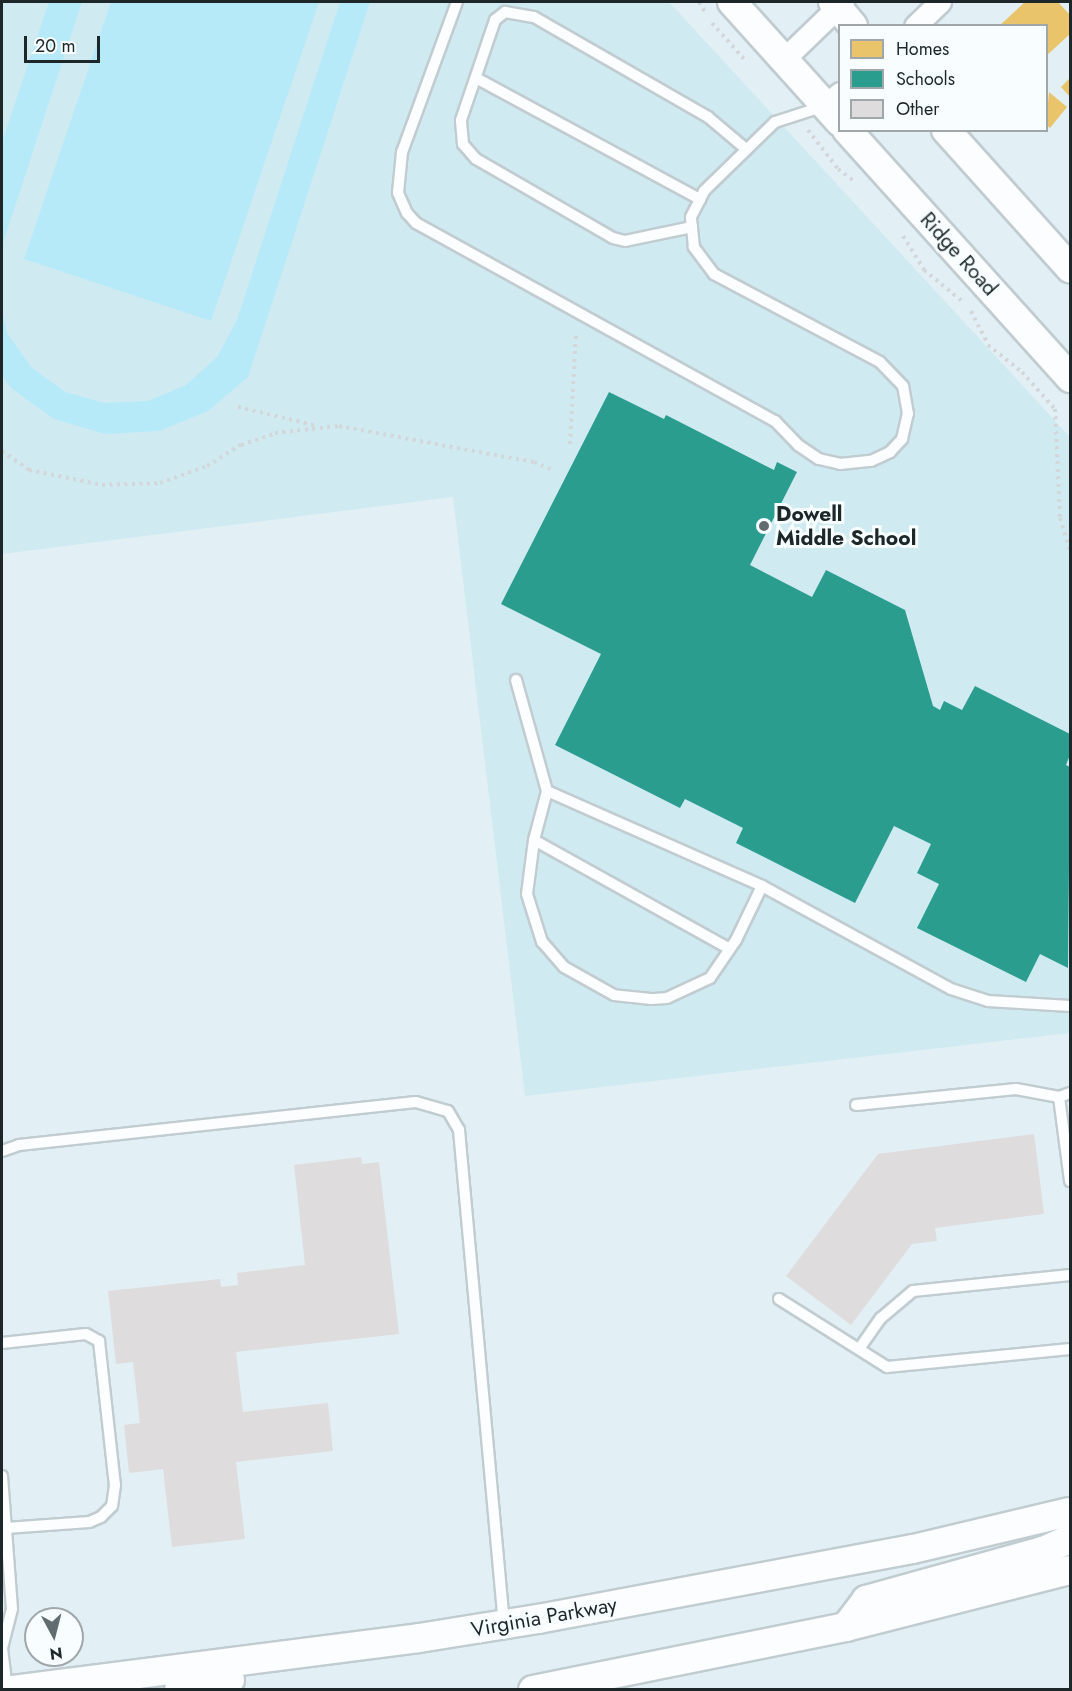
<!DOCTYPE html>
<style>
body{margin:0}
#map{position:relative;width:1072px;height:1691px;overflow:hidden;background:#e2f0f5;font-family:Jost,sans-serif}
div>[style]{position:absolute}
.built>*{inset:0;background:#d0eaf2}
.green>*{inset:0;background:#b6eaf9}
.homes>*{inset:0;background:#e9c46a}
.schools>*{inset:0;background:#2a9d8f}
.building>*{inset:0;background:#dedcdd}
.path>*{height:4px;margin-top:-2px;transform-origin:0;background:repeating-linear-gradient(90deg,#d3d7d9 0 3px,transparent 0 7.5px)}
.roads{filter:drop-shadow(2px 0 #c1ccd0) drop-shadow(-2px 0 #c1ccd0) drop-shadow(0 2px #c1ccd0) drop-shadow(0 -2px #c1ccd0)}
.service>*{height:10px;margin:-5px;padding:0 5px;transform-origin:5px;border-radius:5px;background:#fbfdfe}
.minor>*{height:21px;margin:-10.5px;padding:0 10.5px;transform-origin:10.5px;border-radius:10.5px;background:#fbfdfe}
.secondary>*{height:28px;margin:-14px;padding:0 14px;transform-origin:14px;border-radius:14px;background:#fbfdfe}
.dots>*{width:16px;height:16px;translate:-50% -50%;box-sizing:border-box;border:3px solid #f8fdff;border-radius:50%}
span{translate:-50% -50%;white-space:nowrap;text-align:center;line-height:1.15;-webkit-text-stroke:6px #f8fdff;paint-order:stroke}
.street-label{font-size:21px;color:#1d272a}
.poi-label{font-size:21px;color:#1d272a;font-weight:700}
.left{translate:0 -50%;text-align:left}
.frame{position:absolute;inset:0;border:3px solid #1d272a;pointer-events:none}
.legend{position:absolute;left:838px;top:24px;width:210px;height:108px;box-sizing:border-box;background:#f8fdff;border:2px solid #a0a7aa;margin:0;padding:8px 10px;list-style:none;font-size:18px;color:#1d272a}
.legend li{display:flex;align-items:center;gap:12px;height:30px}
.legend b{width:30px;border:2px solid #a0a7aa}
.north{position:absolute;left:24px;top:1607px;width:60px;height:60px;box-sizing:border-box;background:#f8fdff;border:2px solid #a0a7aa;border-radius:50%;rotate:173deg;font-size:16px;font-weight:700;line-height:24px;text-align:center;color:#1d272a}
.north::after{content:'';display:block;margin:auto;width:21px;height:27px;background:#626d71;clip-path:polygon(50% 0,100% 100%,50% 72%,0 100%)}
.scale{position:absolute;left:24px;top:36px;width:76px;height:27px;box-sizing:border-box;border:3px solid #1d272a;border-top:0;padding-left:8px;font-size:18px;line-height:21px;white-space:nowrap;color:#1d272a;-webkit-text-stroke:4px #f8fdff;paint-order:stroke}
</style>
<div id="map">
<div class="built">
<div style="clip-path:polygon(2px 2px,669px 2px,1070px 437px,1070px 1033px,525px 1096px,453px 497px,2px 554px)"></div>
</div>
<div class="green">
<div style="clip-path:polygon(49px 2px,82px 2px,2px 246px,2px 142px)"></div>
<div style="clip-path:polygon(111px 2px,319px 2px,211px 321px,24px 259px)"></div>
<div style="clip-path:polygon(340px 2px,370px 2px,248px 377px,208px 411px,159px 431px,105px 434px,54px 419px,11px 388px,2px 376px,2px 311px,7px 333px,31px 367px,65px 392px,105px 403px,148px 401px,186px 385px,217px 357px,237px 320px)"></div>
</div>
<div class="homes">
<div style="clip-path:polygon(1025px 2px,1058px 2px,1070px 15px,1070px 34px,1046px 56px,1046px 26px,999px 26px)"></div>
<div style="clip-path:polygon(1070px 78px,1070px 97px,1061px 87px)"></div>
<div style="clip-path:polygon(1049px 92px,1067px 107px,1050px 128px,1046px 125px)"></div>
</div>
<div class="schools">
<div style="clip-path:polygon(609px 392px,664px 419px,666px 415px,774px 470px,777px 462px,797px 472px,750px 565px,812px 597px,826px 570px,905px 610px,933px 706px,940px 710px,944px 701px,962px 710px,975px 686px,1070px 734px,1070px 755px,1066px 765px,1070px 767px,1068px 968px,1040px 954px,1026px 982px,917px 928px,939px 884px,917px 873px,931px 844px,894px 826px,855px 903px,736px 843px,743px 828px,685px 799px,680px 808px,555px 745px,601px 654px,501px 604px)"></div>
</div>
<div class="building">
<div style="clip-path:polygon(1034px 1134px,1044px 1214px,935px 1228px,937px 1241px,912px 1244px,851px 1325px,786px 1276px,878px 1154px)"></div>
<div style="clip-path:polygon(361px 1157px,362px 1164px,379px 1162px,399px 1334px,236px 1352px,243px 1412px,328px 1403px,333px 1451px,236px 1462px,245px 1539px,172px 1547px,163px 1469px,129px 1473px,124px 1425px,140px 1423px,133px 1362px,116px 1364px,108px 1291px,220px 1279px,221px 1287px,238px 1285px,237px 1273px,305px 1265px,294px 1165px)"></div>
</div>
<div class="path">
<div style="left:699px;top:2px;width:12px;rotate:59deg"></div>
<div style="left:712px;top:23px;width:50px;rotate:48.3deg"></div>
<div style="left:808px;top:130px;width:49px;rotate:52.4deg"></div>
<div style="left:838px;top:169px;width:21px;rotate:37deg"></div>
<div style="left:903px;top:236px;width:40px;rotate:58deg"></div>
<div style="left:924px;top:270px;width:49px;rotate:39.2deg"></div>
<div style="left:971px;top:311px;width:38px;rotate:63deg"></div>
<div style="left:988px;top:345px;width:43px;rotate:38.5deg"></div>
<div style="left:1022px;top:372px;width:50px;rotate:48.3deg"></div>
<div style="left:1055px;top:409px;width:109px;rotate:87.4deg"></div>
<div style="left:1060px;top:518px;width:34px;rotate:73deg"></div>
<div style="left:238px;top:407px;width:82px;rotate:13.4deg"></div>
<div style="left:570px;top:444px;width:111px;rotate:-86.9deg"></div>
<div style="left:2px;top:451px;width:33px;rotate:35deg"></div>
<div style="left:29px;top:470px;width:75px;rotate:11.6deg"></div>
<div style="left:102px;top:485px;width:58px;rotate:-2deg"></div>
<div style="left:160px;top:483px;width:50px;rotate:-19.9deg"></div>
<div style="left:207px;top:466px;width:40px;rotate:-32deg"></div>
<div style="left:241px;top:445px;width:36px;rotate:-19deg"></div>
<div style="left:275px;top:433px;width:64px;rotate:-6.2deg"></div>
<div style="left:339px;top:426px;width:198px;rotate:10.5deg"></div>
<div style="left:534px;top:462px;width:22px;rotate:24deg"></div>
</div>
<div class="roads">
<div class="service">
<div style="left:457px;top:2px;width:160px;rotate:110.1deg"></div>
<div style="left:402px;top:152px;width:41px;rotate:95.6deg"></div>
<div style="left:398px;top:193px;width:22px;rotate:66deg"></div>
<div style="left:407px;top:213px;width:13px;rotate:48deg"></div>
<div style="left:416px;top:223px;width:410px;rotate:28.9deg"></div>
<div style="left:775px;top:421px;width:33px;rotate:46deg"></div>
<div style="left:798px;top:445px;width:25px;rotate:34deg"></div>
<div style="left:819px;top:459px;width:22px;rotate:13deg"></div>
<div style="left:840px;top:464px;width:31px;rotate:-6deg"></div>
<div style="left:871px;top:461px;width:21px;rotate:-25deg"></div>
<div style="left:890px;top:452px;width:18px;rotate:-47deg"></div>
<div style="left:902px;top:439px;width:26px;rotate:-77deg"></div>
<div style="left:908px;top:414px;width:28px;rotate:-100deg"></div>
<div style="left:903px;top:386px;width:33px;rotate:-134deg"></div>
<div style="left:880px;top:362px;width:188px;rotate:-152.1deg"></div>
<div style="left:714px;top:274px;width:34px;rotate:-127deg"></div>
<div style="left:694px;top:247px;width:30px;rotate:-96deg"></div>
<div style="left:691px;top:217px;width:29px;rotate:-63deg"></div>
<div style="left:704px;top:191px;width:99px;rotate:-44.2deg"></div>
<div style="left:775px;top:122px;width:49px;rotate:-17.7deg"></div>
<div style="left:476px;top:78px;width:255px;rotate:28.4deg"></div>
<div style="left:692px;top:227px;width:68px;rotate:168.2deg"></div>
<div style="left:625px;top:241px;width:12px;rotate:-166deg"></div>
<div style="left:613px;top:238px;width:158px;rotate:-150deg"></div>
<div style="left:476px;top:159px;width:20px;rotate:-131deg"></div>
<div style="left:463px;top:144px;width:24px;rotate:-95deg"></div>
<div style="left:461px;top:120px;width:106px;rotate:-71.2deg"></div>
<div style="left:495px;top:20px;width:13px;rotate:-39deg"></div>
<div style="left:505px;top:12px;width:29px;rotate:10deg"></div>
<div style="left:534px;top:17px;width:201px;rotate:29.9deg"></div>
<div style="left:708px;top:117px;width:50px;rotate:40.1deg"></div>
<div style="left:516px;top:680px;width:115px;rotate:74.4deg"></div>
<div style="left:534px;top:840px;width:224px;rotate:29.1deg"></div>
<div style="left:762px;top:886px;width:60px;rotate:115.7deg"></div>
<div style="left:736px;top:940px;width:46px;rotate:124.4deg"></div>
<div style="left:710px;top:978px;width:47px;rotate:155.1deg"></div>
<div style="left:667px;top:998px;width:16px;rotate:176deg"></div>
<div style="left:651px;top:999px;width:37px;rotate:-174deg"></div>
<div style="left:614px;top:995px;width:57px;rotate:-150.8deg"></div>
<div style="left:564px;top:967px;width:33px;rotate:-131deg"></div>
<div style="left:542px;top:942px;width:50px;rotate:-107.4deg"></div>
<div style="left:527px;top:894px;width:54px;rotate:-82.6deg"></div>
<div style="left:534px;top:840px;width:51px;rotate:-75.1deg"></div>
<div style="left:547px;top:791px;width:235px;rotate:23.8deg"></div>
<div style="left:762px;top:886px;width:215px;rotate:28.6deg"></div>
<div style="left:951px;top:989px;width:39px;rotate:18deg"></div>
<div style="left:988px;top:1001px;width:82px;rotate:3.5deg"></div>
<div style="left:1070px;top:1093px;width:12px;rotate:160deg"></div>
<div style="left:1059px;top:1097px;width:85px;rotate:82.5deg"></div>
<div style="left:856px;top:1105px;width:161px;rotate:-5.7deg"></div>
<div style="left:1016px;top:1089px;width:44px;rotate:10.5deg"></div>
<div style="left:2px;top:1151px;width:18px;rotate:-19deg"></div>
<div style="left:19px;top:1145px;width:399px;rotate:-6.2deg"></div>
<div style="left:416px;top:1102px;width:33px;rotate:16deg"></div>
<div style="left:448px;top:1111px;width:22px;rotate:60deg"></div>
<div style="left:459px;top:1130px;width:496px;rotate:84.8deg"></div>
<div style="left:779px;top:1299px;width:128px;rotate:32.2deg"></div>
<div style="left:887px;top:1367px;width:184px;rotate:-5.6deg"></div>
<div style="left:2px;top:1343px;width:84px;rotate:-6.1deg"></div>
<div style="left:86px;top:1334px;width:15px;rotate:28deg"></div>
<div style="left:99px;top:1341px;width:145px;rotate:83.7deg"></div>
<div style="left:115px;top:1485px;width:21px;rotate:98deg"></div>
<div style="left:112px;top:1506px;width:16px;rotate:135deg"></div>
<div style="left:101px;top:1517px;width:13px;rotate:157deg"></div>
<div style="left:89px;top:1522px;width:83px;rotate:175.9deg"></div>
<div style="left:859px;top:1349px;width:38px;rotate:-55deg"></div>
<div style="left:881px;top:1318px;width:42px;rotate:-40.2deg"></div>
<div style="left:913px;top:1291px;width:158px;rotate:-5.8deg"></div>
<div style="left:2px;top:1476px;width:133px;rotate:85.7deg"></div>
<div style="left:12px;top:1609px;width:40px;rotate:104.4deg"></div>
<div style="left:2px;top:1648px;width:42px;rotate:83.2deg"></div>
</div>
<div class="minor">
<div style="left:915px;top:26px;width:35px;rotate:-44deg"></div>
<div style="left:784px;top:59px;width:82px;rotate:-44deg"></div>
<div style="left:824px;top:106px;width:21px;rotate:-39deg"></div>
</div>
<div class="secondary">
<div style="left:732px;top:2px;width:161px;rotate:48deg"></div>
<div style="left:833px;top:2px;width:31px;rotate:50deg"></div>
<div style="left:847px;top:130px;width:334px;rotate:48deg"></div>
<div style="left:946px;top:130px;width:186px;rotate:48.1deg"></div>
<div style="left:846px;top:1627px;width:34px;rotate:-53deg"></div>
<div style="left:866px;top:1600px;width:184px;rotate:-15.5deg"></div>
<div style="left:1043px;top:1551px;width:30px;rotate:-24deg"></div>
<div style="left:13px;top:1690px;width:409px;rotate:-7.3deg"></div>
<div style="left:419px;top:1638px;width:121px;rotate:-9.1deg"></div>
<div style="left:538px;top:1619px;width:381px;rotate:-10.6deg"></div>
<div style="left:913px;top:1549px;width:161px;rotate:-13.3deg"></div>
<div style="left:179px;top:1690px;width:52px;rotate:-11.1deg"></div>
<div style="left:533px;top:1690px;width:319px;rotate:-11.4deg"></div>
<div style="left:846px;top:1627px;width:231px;rotate:-14.3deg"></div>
</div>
</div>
<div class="dots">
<div style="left:764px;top:526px;background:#626d71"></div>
</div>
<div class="street-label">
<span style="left:959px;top:254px;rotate:48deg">Ridge Road</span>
<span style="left:544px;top:1617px;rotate:-10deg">Virginia Parkway</span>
</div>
<div class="poi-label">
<span class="left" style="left:776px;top:526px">Dowell<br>Middle School</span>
</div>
<div class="frame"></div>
<ul class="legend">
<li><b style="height:16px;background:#e9c46a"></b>Homes</li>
<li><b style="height:16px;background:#2a9d8f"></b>Schools</li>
<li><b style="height:16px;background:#dedcdd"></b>Other</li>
</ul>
<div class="north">N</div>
<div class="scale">20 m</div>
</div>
